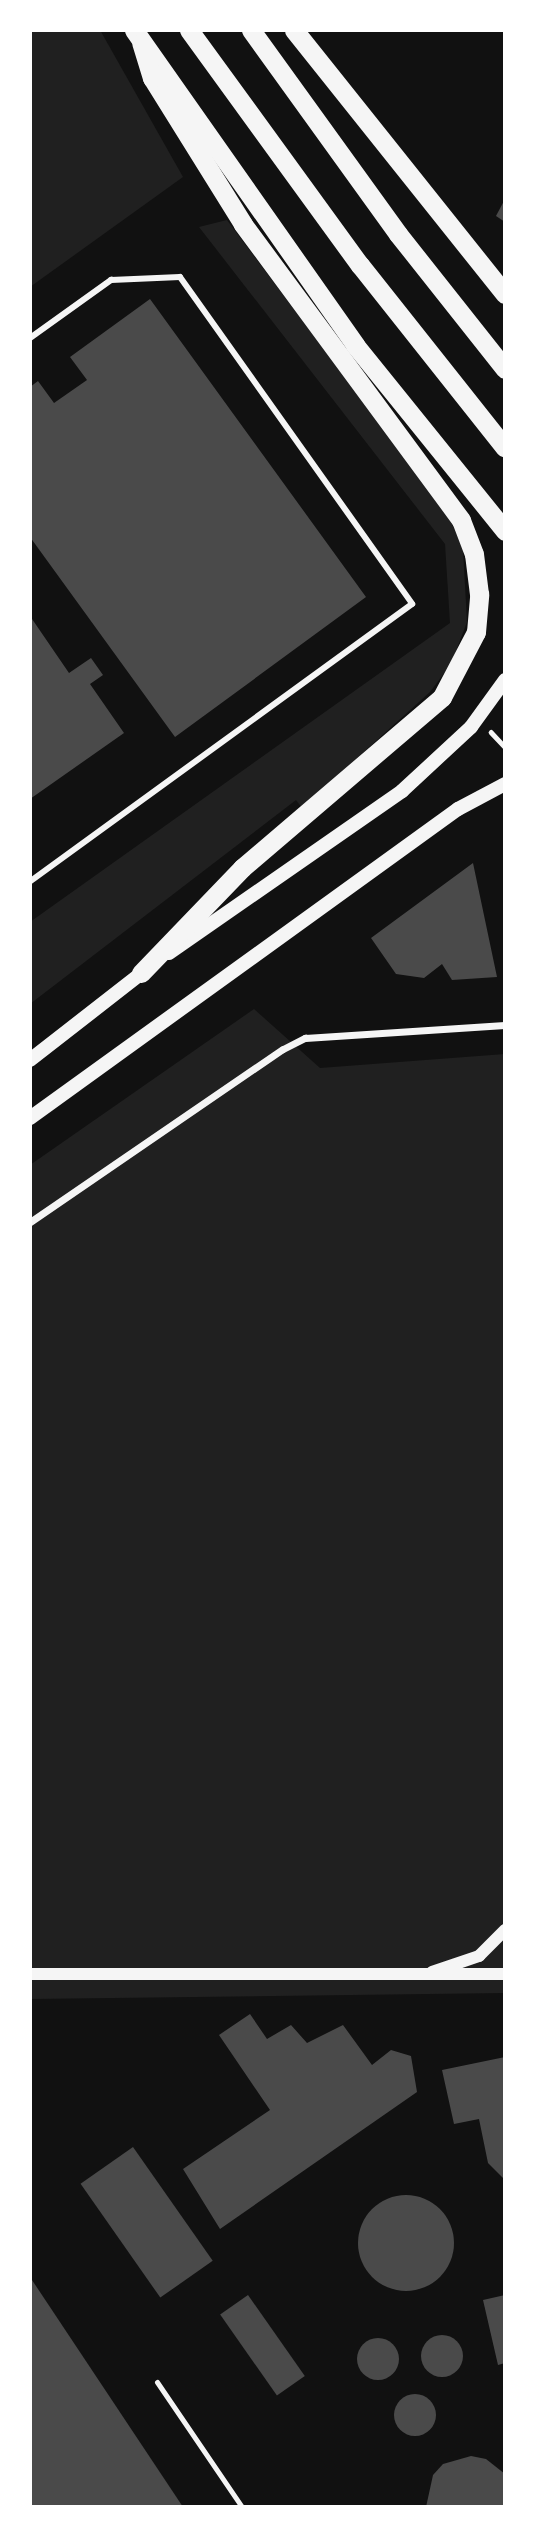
<!DOCTYPE html>
<style>
body{margin:0}
#map{position:relative;width:535px;height:2537px;overflow:hidden;background:#111;font-family:"Varela Round",sans-serif}
div>[style]{position:absolute}
[style*='--x']{left:calc(var(--x)*1px);top:calc(var(--y)*1px);width:calc(var(--w)*1px);rotate:calc(var(--a)*1deg)}
.green>*{inset:0;background:#202020}
.building>*{inset:0;background:#4a4a4a;transform-origin:0 0}
.round{border-radius:50%}
.path>*{height:4.5px;margin:-2.25px;padding:0 2.25px;transform-origin:2.25px;border-radius:2.25px;background:#f5f5f5}
.service>*{height:5px;margin:-2.5px;padding:0 2.5px;transform-origin:2.5px;border-radius:2.5px;background:#f5f5f5}
.pedestrian>*{height:6px;margin:-3px;padding:0 3px;transform-origin:3px;border-radius:3px;background:#f5f5f5}
.minor>*{height:7px;margin:-3.5px;padding:0 3.5px;transform-origin:3.5px;border-radius:3.5px;background:#f5f5f5}
.tertiary>*{height:12px;margin:-6px;padding:0 6px;transform-origin:6px;border-radius:6px;background:#f5f5f5}
.secondary>*{height:14px;margin:-7px;padding:0 7px;transform-origin:7px;border-radius:7px;background:#f5f5f5}
.trunk>*{height:19px;margin:-9.5px;padding:0 9.5px;transform-origin:9.5px;border-radius:9.5px;background:#f5f5f5}
span{translate:-50% -50%;white-space:nowrap;text-align:center;line-height:1.15;-webkit-text-stroke:5px #fff;paint-order:stroke}
.frame{position:absolute;inset:0;border:32px solid #fff;pointer-events:none}
</style>
<div id="map">
<div class="green">
<i style="clip-path:polygon(30px 30px,100px 30px,183px 177px,30px 287px)"></i>
<i style="clip-path:polygon(227px 220px,448px 515px,463px 549px,467px 622px,451px 664px,430px 692px,302px 808px,296px 800px,30px 1004px,30px 922px,450px 623px,445px 544px,199px 227px)"></i>
<i style="clip-path:polygon(254px 1009px,320px 1068px,505px 1054px,505px 1993px,30px 1999px,30px 1165px)"></i>
</div>
<div class="building">
<i style="clip-path:polygon(505px 199px,505px 222px,496px 216px)"></i>
<i style="clip-path:polygon(150px 299px,366px 597px,175px 737px,30px 537px,30px 387px,38px 381px,54px 403px,87px 380px,70px 357px)"></i>
<i style="clip-path:polygon(30px 616px,69px 673px,91px 658px,103px 675px,90px 684px,124px 733px,30px 799px)"></i>
<i style="clip-path:polygon(473px 863px,497px 977px,452px 980px,442px 964px,424px 978px,396px 974px,371px 938px)"></i>
<i style="clip-path:polygon(250px 2014px,267px 2039px,291px 2025px,307px 2043px,343px 2025px,372px 2065px,391px 2050px,411px 2056px,417px 2092px,220px 2229px,183px 2169px,270px 2110px,219px 2035px)"></i>
<i style="clip-path:polygon(505px 2057px,505px 2180px,488px 2163px,479px 2119px,454px 2124px,442px 2070px)"></i>
<i style="left:133px;top:2147px;width:139px;height:64px;rotate:55deg"></i>
<i class="round" style="left:358px;top:2195px;width:96px;height:96px"></i>
<i style="clip-path:polygon(30px 2277px,183px 2507px,30px 2507px)"></i>
<i style="left:248px;top:2295px;width:99px;height:34px;rotate:55deg"></i>
<i style="clip-path:polygon(505px 2295px,505px 2363px,498px 2365px,483px 2300px)"></i>
<i class="round" style="left:421px;top:2335px;width:42px;height:42px"></i>
<i class="round" style="left:357px;top:2338px;width:42px;height:42px"></i>
<i class="round" style="left:394px;top:2394px;width:42px;height:42px"></i>
<i style="clip-path:polygon(471px 2456px,486px 2459px,505px 2474px,505px 2507px,426px 2507px,433px 2475px,443px 2464px)"></i>
</div>
<div class="path">
<i style="--x:491;--y:732;--w:21;--a:47"></i>
</div>
<div class="service">
<i style="--x:157;--y:2382;--w:151;--a:55.8"></i>
</div>
<div class="pedestrian">
<i style="--x:30;--y:338;--w:100;--a:-35.6"></i>
<i style="--x:111;--y:280;--w:69;--a:-2.5"></i>
<i style="--x:180;--y:277;--w:401;--a:54.6"></i>
<i style="--x:412;--y:604;--w:472;--a:144"></i>
</div>
<div class="minor">
<i style="--x:30;--y:1222;--w:306;--a:-34.4"></i>
<i style="--x:283;--y:1049;--w:25;--a:-27"></i>
<i style="--x:305;--y:1038;--w:200;--a:-3.7"></i>
</div>
<div class="tertiary">
<i style="--x:432;--y:1972;--w:50;--a:-18.8"></i>
<i style="--x:479;--y:1956;--w:37;--a:-45"></i>
<i style="--x:30;--y:1974;--w:475;--a:0"></i>
</div>
<div class="secondary">
<i style="--x:169;--y:953;--w:284;--a:-34.8"></i>
<i style="--x:402;--y:791;--w:94;--a:-42.8"></i>
<i style="--x:471;--y:727;--w:58;--a:-54.1"></i>
<i style="--x:30;--y:1060;--w:148;--a:-37.9"></i>
<i style="--x:30;--y:1118;--w:528;--a:-35.83"></i>
<i style="--x:458;--y:809;--w:53;--a:-28"></i>
</div>
<div class="trunk">
<i style="--x:134;--y:30;--w:385;--a:54.9"></i>
<i style="--x:355;--y:345;--w:239;--a:51.1"></i>
<i style="--x:189;--y:30;--w:291;--a:54"></i>
<i style="--x:360;--y:265;--w:233;--a:51.6"></i>
<i style="--x:251;--y:30;--w:251;--a:54.2"></i>
<i style="--x:398;--y:234;--w:172;--a:51.6"></i>
<i style="--x:294;--y:30;--w:338;--a:51.4"></i>
<i style="--x:141;--y:973;--w:146;--a:-46.1"></i>
<i style="--x:242;--y:868;--w:263;--a:-40.5"></i>
<i style="--x:442;--y:697;--w:73;--a:-62.4"></i>
<i style="--x:476;--y:632;--w:38;--a:-85"></i>
<i style="--x:479;--y:594;--w:40;--a:-97.1"></i>
<i style="--x:474;--y:554;--w:36;--a:-111"></i>
<i style="--x:461;--y:520;--w:368;--a:-126.4"></i>
<i style="--x:243;--y:224;--w:172;--a:-121.9"></i>
<i style="--x:152;--y:78;--w:37;--a:-107"></i>
</div>
<div class="frame"></div>
</div>
